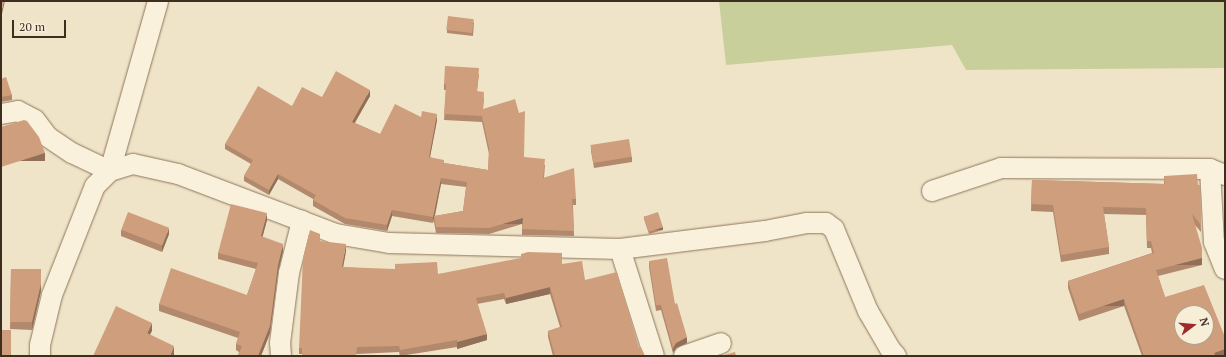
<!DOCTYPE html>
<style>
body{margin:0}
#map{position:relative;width:1226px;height:357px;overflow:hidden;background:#f0e4c8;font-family:"PT Serif",serif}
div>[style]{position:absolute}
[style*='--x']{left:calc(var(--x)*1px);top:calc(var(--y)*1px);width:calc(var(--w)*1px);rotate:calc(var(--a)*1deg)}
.green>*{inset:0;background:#c9cf9b}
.roads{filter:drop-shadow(0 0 1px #8d765c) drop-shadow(0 0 1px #8d765c)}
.minor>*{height:20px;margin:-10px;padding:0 10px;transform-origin:10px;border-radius:10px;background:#faf1dc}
.wall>*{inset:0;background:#b2896c}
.shaded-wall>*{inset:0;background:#916f58;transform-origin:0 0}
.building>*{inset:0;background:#cf9f7d;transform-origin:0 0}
span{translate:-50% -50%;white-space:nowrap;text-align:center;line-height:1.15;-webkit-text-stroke:3px #f7eed8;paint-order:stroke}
.frame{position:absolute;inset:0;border:2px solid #3d2e20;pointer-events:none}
.north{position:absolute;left:1174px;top:305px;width:40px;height:40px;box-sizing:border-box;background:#f7eed8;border:1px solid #ada18e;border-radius:50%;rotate:74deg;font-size:11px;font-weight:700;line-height:16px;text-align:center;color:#3d2e20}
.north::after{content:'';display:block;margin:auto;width:14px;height:18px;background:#9e2a2b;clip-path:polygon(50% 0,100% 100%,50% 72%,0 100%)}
.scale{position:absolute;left:12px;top:20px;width:54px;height:18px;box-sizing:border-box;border:2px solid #3d2e20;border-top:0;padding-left:5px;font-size:12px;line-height:14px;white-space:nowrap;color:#3d2e20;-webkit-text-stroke:3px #f7eed8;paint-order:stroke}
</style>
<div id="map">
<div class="green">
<i style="clip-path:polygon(719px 1px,1225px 1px,1225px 68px,966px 70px,952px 45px,726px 65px)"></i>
</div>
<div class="roads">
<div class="minor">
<i style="--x:1;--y:114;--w:17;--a:-10"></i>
<i style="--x:18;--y:111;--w:19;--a:28"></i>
<i style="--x:35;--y:120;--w:21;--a:53"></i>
<i style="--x:48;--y:137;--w:29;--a:34"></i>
<i style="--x:72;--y:153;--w:42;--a:25.3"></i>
<i style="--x:1210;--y:169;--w:73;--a:86.9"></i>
<i style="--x:1214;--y:242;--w:29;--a:68"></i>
<i style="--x:110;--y:171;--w:177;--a:-74.2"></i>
<i style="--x:932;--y:191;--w:73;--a:-18.4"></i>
<i style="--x:1001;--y:168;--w:209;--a:0.3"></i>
<i style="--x:1210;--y:169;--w:16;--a:22"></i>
<i style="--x:620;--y:249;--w:112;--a:72.4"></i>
<i style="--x:40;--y:356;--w:11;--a:-90"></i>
<i style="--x:40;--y:345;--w:51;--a:-76.5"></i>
<i style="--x:52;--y:295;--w:117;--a:-68.5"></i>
<i style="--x:95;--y:186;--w:21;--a:-45"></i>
<i style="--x:110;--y:171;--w:24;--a:-17"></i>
<i style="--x:133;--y:164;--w:46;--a:12.5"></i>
<i style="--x:178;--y:174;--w:169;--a:20.8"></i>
<i style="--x:336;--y:234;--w:54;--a:9.6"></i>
<i style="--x:389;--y:243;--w:231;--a:1.5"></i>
<i style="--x:620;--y:249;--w:146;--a:-7.1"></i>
<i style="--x:765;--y:231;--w:43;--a:-10.8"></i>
<i style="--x:807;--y:223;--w:19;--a:0"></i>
<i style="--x:826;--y:223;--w:10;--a:37"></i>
<i style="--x:834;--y:229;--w:89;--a:67.5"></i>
<i style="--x:868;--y:311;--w:44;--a:59.9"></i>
<i style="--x:890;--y:349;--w:9;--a:49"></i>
<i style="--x:281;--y:356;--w:13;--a:-94"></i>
<i style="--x:280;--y:343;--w:71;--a:-82.7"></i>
<i style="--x:289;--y:273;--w:54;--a:-76"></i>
<i style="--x:684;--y:356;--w:39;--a:-19"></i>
</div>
</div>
<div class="wall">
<i style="clip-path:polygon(474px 22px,473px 36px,447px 33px,447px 30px)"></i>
<i style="clip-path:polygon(evenodd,479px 74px,477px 91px,484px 98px,483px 109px,524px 157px,545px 165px,544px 178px,576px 199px,576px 205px,573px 205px,574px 236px,522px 235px,522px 224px,489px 234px,436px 233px,434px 222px,434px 218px,433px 223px,392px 216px,387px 231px,345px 224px,313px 206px,313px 199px,278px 179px,269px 195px,244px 181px,244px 176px,251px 164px,225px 149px,225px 144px,322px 97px,370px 96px,355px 123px,380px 134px,421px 117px,437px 120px,430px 157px,444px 163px,488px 170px,489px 154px,482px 122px,444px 120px,446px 90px,444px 90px,444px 84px,479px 74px,441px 184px,466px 187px,463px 211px,435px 216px,441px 184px)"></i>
<i style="clip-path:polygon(1px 79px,12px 95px,12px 100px,1px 102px)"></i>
<i style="clip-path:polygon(591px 146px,632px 157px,632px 162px,594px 168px,591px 151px)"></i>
<i style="clip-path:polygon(1164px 176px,1198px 185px,1200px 185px,1201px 232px,1195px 225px,1202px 265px,1158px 276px,1165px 297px,1225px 337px,1225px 356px,1142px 356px,1124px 306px,1079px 321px,1068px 288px,1068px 281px,1152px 253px,1151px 248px,1147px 248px,1146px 215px,1104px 214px,1109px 247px,1109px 254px,1061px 262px,1053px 212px,1031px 211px,1032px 180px,1164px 184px)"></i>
<i style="clip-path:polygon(644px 216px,663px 230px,649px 234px,644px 219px)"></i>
<i style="clip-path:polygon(267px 220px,262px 237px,283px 251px,278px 272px,270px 333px,261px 356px,238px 356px,239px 352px,236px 350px,236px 344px,238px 338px,159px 311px,159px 304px,247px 295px,256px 269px,218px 259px,218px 253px)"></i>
<i style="clip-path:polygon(121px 230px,169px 234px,162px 252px,121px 236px)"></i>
<i style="clip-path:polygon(346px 251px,343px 267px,438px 274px,562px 264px,585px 280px,645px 356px,553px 356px,548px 337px,548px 331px,560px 327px,550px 294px,506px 304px,504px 299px,477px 304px,487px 340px,457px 349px,457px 347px,400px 356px,399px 352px,357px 354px,299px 354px,299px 348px)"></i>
<i style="clip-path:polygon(649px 261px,675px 304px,687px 343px,676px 348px,673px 353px,661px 310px,656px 311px,649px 267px)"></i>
<i style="clip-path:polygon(11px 269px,41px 291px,32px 330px,10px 329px)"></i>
</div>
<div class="shaded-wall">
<i style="clip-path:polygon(4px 1px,5px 1px,1px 18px,1px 13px)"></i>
<i style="clip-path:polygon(370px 90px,370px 96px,352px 127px,352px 122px)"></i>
<i style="clip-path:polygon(437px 114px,437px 120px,429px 162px,429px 157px)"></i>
<i style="left:45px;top:153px;width:8px;height:46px;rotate:90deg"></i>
<i style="clip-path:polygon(278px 174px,278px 179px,269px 195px,269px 190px)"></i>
<i style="clip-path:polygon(441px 178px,441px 184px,433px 223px,433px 217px)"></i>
<i style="clip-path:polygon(392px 210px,392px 216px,387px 231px,387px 225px)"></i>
<i style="clip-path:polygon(267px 213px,267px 220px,261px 243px,261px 236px)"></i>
<i style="left:523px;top:218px;width:6px;height:35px;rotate:90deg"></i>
<i style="left:663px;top:227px;width:3px;height:15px;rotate:90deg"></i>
<i style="clip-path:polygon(169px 228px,169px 234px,162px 252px,162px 246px)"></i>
<i style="clip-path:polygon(283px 244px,283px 251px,278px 272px,270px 333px,261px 356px,258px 356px,278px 265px)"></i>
<i style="clip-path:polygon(346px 244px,346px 251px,342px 273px,342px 267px)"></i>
<i style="left:1202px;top:258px;width:7px;height:48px;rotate:90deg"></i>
<i style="clip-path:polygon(41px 269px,41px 291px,32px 330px,32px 322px)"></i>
<i style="clip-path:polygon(550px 287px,550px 294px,506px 304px,506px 298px)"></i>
<i style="left:1124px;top:299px;width:7px;height:47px;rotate:90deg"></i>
<i style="clip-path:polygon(152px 323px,152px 331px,147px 341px,147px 333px)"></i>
<i style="clip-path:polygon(487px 334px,487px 340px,457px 349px,457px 342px)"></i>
<i style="clip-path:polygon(687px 337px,687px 343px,676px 348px,673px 353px,673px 348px,676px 343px)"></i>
<i style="clip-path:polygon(174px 346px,174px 356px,170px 356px)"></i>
<i style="clip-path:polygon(1225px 349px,1225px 356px,1214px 356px,1214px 353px)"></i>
</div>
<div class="building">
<i style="clip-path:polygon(1px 1px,4px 1px,1px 13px)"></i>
<i style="left:448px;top:16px;width:26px;height:14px;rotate:7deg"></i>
<i style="clip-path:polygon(445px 66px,479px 68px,477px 91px,484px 92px,483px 109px,515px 99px,519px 113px,525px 111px,524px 157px,545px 159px,543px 178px,574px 168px,576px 199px,572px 199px,574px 231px,522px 229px,523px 218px,489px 228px,436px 227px,434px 216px,463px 211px,467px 182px,441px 178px,433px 217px,392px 210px,387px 225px,345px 218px,313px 200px,316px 195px,278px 174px,269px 190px,244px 176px,253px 160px,225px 144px,258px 86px,292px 106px,302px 87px,322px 97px,336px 71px,370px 90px,352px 122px,380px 134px,395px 104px,421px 117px,422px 111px,437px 114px,429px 157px,444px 160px,444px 163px,488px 170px,489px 148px,482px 116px,444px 114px,446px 85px,444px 84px)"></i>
<i style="clip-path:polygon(6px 77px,12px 95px,1px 97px,1px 79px)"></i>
<i style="clip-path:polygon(24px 120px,27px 121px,39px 137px,45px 153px,1px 167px,1px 127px)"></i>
<i style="left:629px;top:139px;width:18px;height:39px;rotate:81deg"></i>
<i style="clip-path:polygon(evenodd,1197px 174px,1198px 185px,1200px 185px,1201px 225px,1192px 214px,1202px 248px,1202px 258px,1156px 270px,1165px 297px,1204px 285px,1225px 337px,1225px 349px,1214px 353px,1216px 356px,1144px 356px,1124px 299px,1079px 314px,1068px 281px,1154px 253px,1151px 241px,1147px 241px,1146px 208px,1103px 207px,1109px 247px,1061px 255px,1053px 205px,1031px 204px,1032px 180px,1165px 184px,1164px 176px,1197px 174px,1182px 313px,1206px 313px,1206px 337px,1182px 337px,1182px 313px)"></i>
<i style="clip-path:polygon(231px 204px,267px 213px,261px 236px,283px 244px,278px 265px,270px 326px,258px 356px,238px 356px,242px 346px,236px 344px,240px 332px,159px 304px,171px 268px,247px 295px,258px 263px,218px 253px)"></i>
<i style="left:128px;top:212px;width:44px;height:19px;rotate:21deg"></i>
<i style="left:658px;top:212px;width:16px;height:15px;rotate:72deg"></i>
<i style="clip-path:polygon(310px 230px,320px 234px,320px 241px,346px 244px,342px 267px,395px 269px,395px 264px,437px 262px,438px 274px,521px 258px,521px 254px,528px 252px,562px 253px,562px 264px,582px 261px,585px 280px,617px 272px,639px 348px,641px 347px,645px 356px,555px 356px,548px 331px,562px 327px,550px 287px,506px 298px,504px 293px,476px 298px,487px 334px,457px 342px,457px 340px,400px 350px,399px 346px,357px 347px,356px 356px,302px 356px,302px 348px,299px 348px,303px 258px)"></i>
<i style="clip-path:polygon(667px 258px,675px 304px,677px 303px,687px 337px,676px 343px,673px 348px,661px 305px,656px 305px,649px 261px)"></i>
<i style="clip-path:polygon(11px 269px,41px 269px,41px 284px,32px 322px,10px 322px)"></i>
<i style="clip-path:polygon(116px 306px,152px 323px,147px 333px,174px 346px,170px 356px,93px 356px)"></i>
<i style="left:1px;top:330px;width:10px;height:26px"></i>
<i style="clip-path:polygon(735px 352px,736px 356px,721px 356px)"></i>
</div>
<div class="frame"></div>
<div class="north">N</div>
<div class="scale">20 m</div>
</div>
